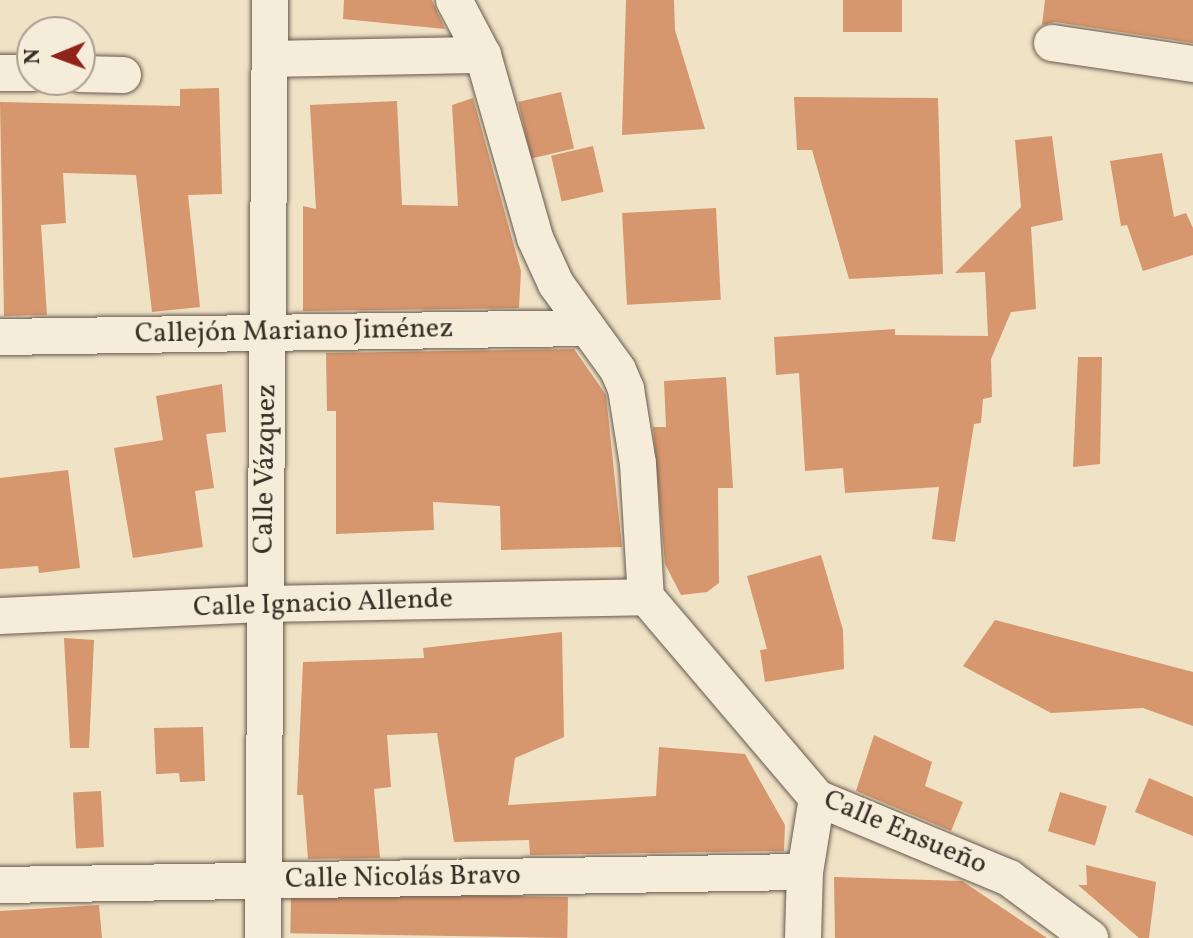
<!DOCTYPE html>
<meta charset="utf-8">
<style>
body{margin:0}
#map{position:relative;width:1193px;height:938px;overflow:hidden;background:#f0e2c5;font-family:Vollkorn,serif}
div>[style]{position:absolute}
[style*='--x']{left:calc(var(--x)*1px);top:calc(var(--y)*1px);width:calc(var(--w)*1px);rotate:calc(var(--a)*1deg)}
.building>*{inset:0;background:#d6966e;transform-origin:0 0}
.roads{filter:drop-shadow(0 0 2px #675a4e) drop-shadow(0 0 2px #675a4e)}
.minor>*{height:36px;margin:-18px;padding:0 18px;transform-origin:18px;border-radius:18px;background:#f5ecd9}
span{translate:-50% -50%;white-space:nowrap;text-align:center;line-height:1.15;-webkit-text-stroke:6px #f5ecd9;paint-order:stroke}
.street-label{font-size:28px;color:#392d26}
.north{position:absolute;left:16px;top:16px;width:80px;height:80px;box-sizing:border-box;background:#f5ecd9;border:2px solid #aaa091;border-radius:50%;rotate:269deg;font-size:22px;font-weight:700;line-height:32px;text-align:center;color:#392d26}
.north::after{content:'';display:block;margin:auto;width:28px;height:36px;background:#8f2418;clip-path:polygon(50% 0,100% 100%,50% 72%,0 100%)}
</style>
<div id="map">
<div class="building">
<i style="clip-path:polygon(344px 0,432px 0,445px 29px,343px 19px)"></i>
<i style="clip-path:polygon(626px 0,674px 0,675px 30px,705px 129px,622px 135px)"></i>
<i style="left:843px;top:0;width:59px;height:32px"></i>
<i style="clip-path:polygon(1045px 0,1193px 0,1193px 43px,1055px 22px,1042px 25px)"></i>
<i style="clip-path:polygon(219px 88px,222px 194px,188px 195px,200px 307px,152px 312px,136px 175px,63px 173px,66px 223px,41px 225px,47px 315px,4px 316px,0 102px,180px 106px,180px 89px)"></i>
<i style="left:561px;top:92px;width:58px;height:44px;rotate:77deg"></i>
<i style="clip-path:polygon(794px 97px,938px 98px,943px 274px,849px 279px,812px 150px,797px 150px)"></i>
<i style="clip-path:polygon(473px 98px,521px 271px,519px 308px,303px 311px,303px 206px,316px 209px,310px 105px,397px 101px,402px 205px,458px 206px,452px 105px)"></i>
<i style="clip-path:polygon(1052px 136px,1063px 220px,1031px 227px,1036px 309px,1011px 312px,991px 359px,992px 397px,983px 399px,981px 423px,974px 424px,955px 542px,932px 539px,939px 487px,845px 493px,843px 468px,805px 471px,799px 373px,776px 375px,774px 337px,895px 329px,895px 335px,988px 336px,985px 272px,955px 273px,1021px 207px,1015px 140px)"></i>
<i style="left:593px;top:146px;width:47px;height:43px;rotate:77deg"></i>
<i style="clip-path:polygon(1162px 153px,1174px 217px,1186px 213px,1193px 228px,1193px 255px,1143px 271px,1127px 225px,1121px 226px,1110px 161px)"></i>
<i style="left:716px;top:208px;width:92px;height:94px;rotate:87deg"></i>
<i style="clip-path:polygon(574px 349px,606px 395px,622px 547px,501px 550px,500px 506px,433px 502px,434px 530px,336px 534px,336px 411px,327px 411px,326px 353px)"></i>
<i style="clip-path:polygon(1078px 357px,1102px 357px,1100px 464px,1073px 467px)"></i>
<i style="clip-path:polygon(726px 377px,733px 488px,718px 488px,719px 583px,707px 592px,681px 595px,665px 564px,653px 427px,666px 427px,664px 381px)"></i>
<i style="clip-path:polygon(222px 384px,226px 432px,206px 434px,214px 488px,195px 491px,203px 547px,133px 558px,114px 448px,163px 440px,156px 396px)"></i>
<i style="clip-path:polygon(68px 470px,80px 568px,39px 573px,38px 566px,0 569px,0 478px)"></i>
<i style="clip-path:polygon(821px 555px,843px 630px,844px 669px,765px 682px,760px 650px,767px 649px,747px 576px)"></i>
<i style="clip-path:polygon(995px 620px,1193px 672px,1193px 726px,1143px 708px,1051px 713px,963px 666px)"></i>
<i style="clip-path:polygon(562px 632px,564px 737px,515px 758px,508px 805px,656px 796px,659px 747px,745px 754px,785px 825px,784px 851px,530px 855px,529px 840px,454px 842px,437px 733px,387px 735px,391px 787px,374px 789px,380px 858px,308px 859px,303px 795px,297px 795px,303px 662px,424px 658px,423px 648px)"></i>
<i style="clip-path:polygon(64px 638px,94px 640px,89px 748px,70px 748px)"></i>
<i style="clip-path:polygon(203px 727px,205px 781px,180px 782px,179px 773px,156px 774px,154px 728px)"></i>
<i style="clip-path:polygon(874px 735px,932px 762px,925px 786px,963px 802px,951px 831px,856px 791px)"></i>
<i style="clip-path:polygon(1149px 778px,1193px 797px,1193px 836px,1135px 812px)"></i>
<i style="left:101px;top:791px;width:56px;height:28px;rotate:87deg"></i>
<i style="left:1060px;top:792px;width:49px;height:41px;rotate:17deg"></i>
<i style="clip-path:polygon(1086px 865px,1156px 882px,1149px 938px,1139px 938px,1078px 885px,1087px 885px)"></i>
<i style="clip-path:polygon(834px 877px,962px 881px,1047px 938px,835px 938px)"></i>
<i style="left:568px;top:897px;width:41px;height:277px;rotate:91deg"></i>
<i style="clip-path:polygon(99px 905px,102px 938px,0 938px,0 911px)"></i>
</div>
<div class="roads">
<div class="minor">
<i style="--x:454;--y:0;--w:62;--a:62.2"></i>
<i style="--x:483;--y:55;--w:190;--a:74.1"></i>
<i style="--x:535;--y:238;--w:51;--a:65.5"></i>
<i style="--x:556;--y:284;--w:106;--a:54.2"></i>
<i style="--x:618;--y:370;--w:21;--a:67"></i>
<i style="--x:626;--y:389;--w:76;--a:80.9"></i>
<i style="--x:638;--y:464;--w:133;--a:86.6"></i>
<i style="--x:1052;--y:43;--w:143;--a:8.5"></i>
<i style="--x:272;--y:59;--w:211;--a:-1.1"></i>
<i style="--x:0;--y:73;--w:32;--a:0"></i>
<i style="--x:80;--y:74;--w:43;--a:1.3"></i>
<i style="--x:0;--y:337;--w:587;--a:-0.88"></i>
<i style="--x:646;--y:597;--w:264;--a:49.6"></i>
<i style="--x:817;--y:798;--w:208;--a:22.6"></i>
<i style="--x:1009;--y:878;--w:101;--a:36.5"></i>
<i style="--x:0;--y:616;--w:263;--a:-2.6"></i>
<i style="--x:263;--y:604;--w:383;--a:-1"></i>
<i style="--x:0;--y:885;--w:805;--a:-0.93"></i>
<i style="--x:263;--y:938;--w:938;--a:-89.57"></i>
<i style="--x:803;--y:938;--w:66;--a:-88.3"></i>
<i style="--x:805;--y:872;--w:75;--a:-80.8"></i>
</div>
</div>
<div class="street-label">
<span style="left:294px;top:332px;rotate:-1deg">Callejón Mariano Jiménez</span>
<span style="left:266px;top:469px;rotate:-89deg">Calle Vázquez</span>
<span style="left:323px;top:604px;rotate:-2deg">Calle Ignacio Allende</span>
<span style="left:905px;top:833px;rotate:23deg">Calle Ensueño</span>
<span style="left:403px;top:878px;rotate:-1deg">Calle Nicolás Bravo</span>
</div>
<div class="north">N</div>
</div>
